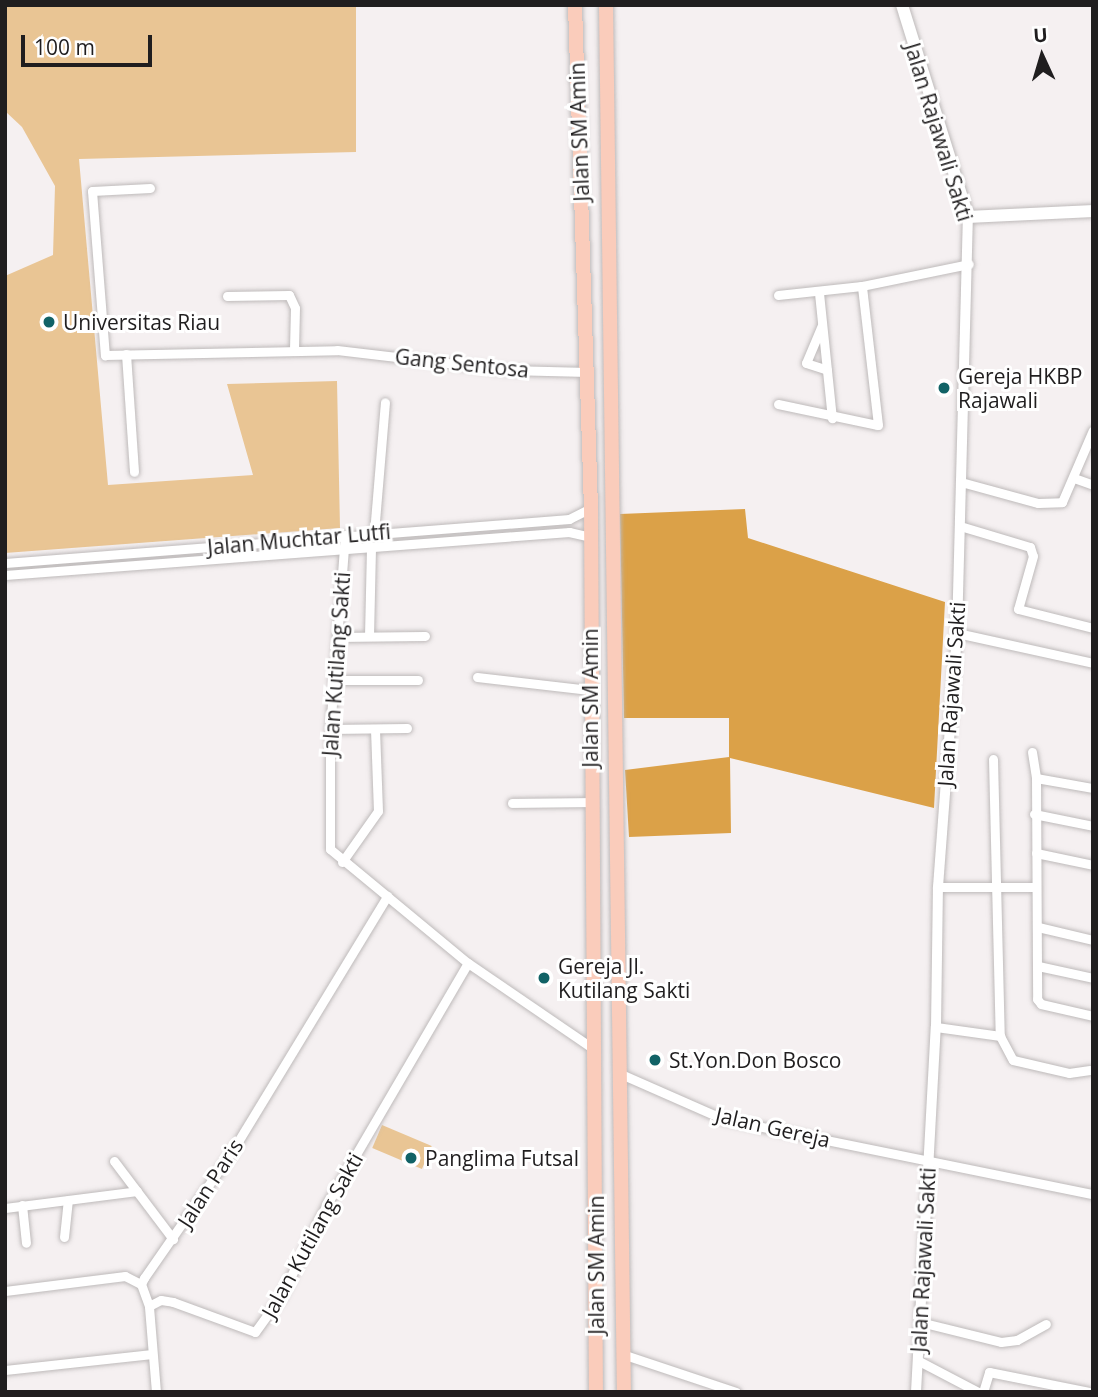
<!DOCTYPE html>
<style>
body{margin:0}
#map{position:relative;width:1098px;height:1397px;overflow:hidden;background:#f5f0f1;font-family:"Open Sans",sans-serif}
div>[style]{position:absolute}
[style*='--x']{left:calc(var(--x)*1px);top:calc(var(--y)*1px);width:calc(var(--w)*1px);rotate:calc(var(--a)*1deg)}
.green>*{inset:0;background:#e9c594;transform-origin:0 0}
.forest>*{inset:0;background:#dba148}
.roads{filter:drop-shadow(0 0 2px #bebaba) drop-shadow(0 0 2px #bebaba)}
.minor>*{height:9px;margin:-4.5px;padding:0 4.5px;transform-origin:4.5px;border-radius:4.5px;background:#fff}
.tertiary>*{height:10px;margin:-5px;padding:0 5px;transform-origin:5px;border-radius:5px;background:#fff}
.secondary>*{height:12px;margin:-6px;padding:0 6px;transform-origin:6px;border-radius:6px;background:#fff}
.primary>*{height:14px;margin:-7px;padding:0 7px;transform-origin:7px;border-radius:7px;background:#faccbb}
.dots>*{width:19px;height:19px;translate:-50% -50%;box-sizing:border-box;border:4px solid #fff;border-radius:50%}
span{translate:-50% -50%;white-space:nowrap;text-align:center;line-height:1.15;-webkit-text-stroke:6px #fff;paint-order:stroke}
.street-label{font-size:21px;color:#201e1f}
.poi-label{font-size:21px;color:#201e1f}
.left{translate:0 -50%;text-align:left}
.frame{position:absolute;inset:0;border:7px solid #201e1f;pointer-events:none}
.north{position:absolute;left:1007px;top:21px;width:70px;height:70px;-webkit-text-stroke:5px #fff;paint-order:stroke;rotate:356deg;font-size:19px;font-weight:700;line-height:28px;text-align:center;color:#201e1f}
.north::after{content:'';display:block;margin:auto;width:24px;height:32px;background:#201e1f;clip-path:polygon(50% 0,100% 100%,50% 72%,0 100%)}
.scale{position:absolute;left:21px;top:35px;width:131px;height:32px;box-sizing:border-box;border:4px solid #201e1f;border-top:0;padding-left:9px;font-size:21px;line-height:24px;white-space:nowrap;color:#201e1f;-webkit-text-stroke:5px #fff;paint-order:stroke}
</style>
<div id="map">
<div class="green">
<i style="clip-path:polygon(5px 5px,356px 5px,356px 152px,79px 159px,108px 485px,253px 475px,227px 384px,337px 381px,340px 528px,5px 553px,5px 276px,53px 255px,55px 186px,22px 127px,5px 111px)"></i>
<i style="left:382px;top:1125px;width:54px;height:25px;rotate:23deg"></i>
</div>
<div class="forest">
<i style="clip-path:polygon(745px 509px,748px 538px,945px 602px,934px 808px,730px 758px,731px 833px,629px 837px,625px 770px,729px 757px,729px 718px,624px 718px,620px 514px)"></i>
</div>
<div class="roads">
<div class="minor">
<i style="--x:150;--y:188;--w:58;--a:177"></i>
<i style="--x:92;--y:191;--w:165;--a:85.5"></i>
<i style="--x:105;--y:355;--w:232;--a:-1.2"></i>
<i style="--x:337;--y:350;--w:171;--a:6.7"></i>
<i style="--x:507;--y:370;--w:81;--a:1.4"></i>
<i style="--x:819;--y:293;--w:126;--a:84.1"></i>
<i style="--x:778;--y:295;--w:84;--a:-6.1"></i>
<i style="--x:862;--y:286;--w:109;--a:-11.6"></i>
<i style="--x:227;--y:296;--w:62;--a:-0.9"></i>
<i style="--x:289;--y:295;--w:14;--a:65"></i>
<i style="--x:295;--y:308;--w:42;--a:91.4"></i>
<i style="--x:822;--y:325;--w:41;--a:112.8"></i>
<i style="--x:806;--y:363;--w:22;--a:18"></i>
<i style="--x:126;--y:354;--w:118;--a:86.1"></i>
<i style="--x:778;--y:404;--w:102;--a:11.9"></i>
<i style="--x:878;--y:425;--w:140;--a:-96.6"></i>
<i style="--x:1074;--y:478;--w:20;--a:20"></i>
<i style="--x:961;--y:482;--w:80;--a:15.3"></i>
<i style="--x:1038;--y:503;--w:24;--a:-2"></i>
<i style="--x:1062;--y:502;--w:78;--a:-66.7"></i>
<i style="--x:960;--y:526;--w:73;--a:16.7"></i>
<i style="--x:1030;--y:547;--w:9;--a:72"></i>
<i style="--x:1033;--y:556;--w:55;--a:105.8"></i>
<i style="--x:1018;--y:609;--w:77;--a:14.2"></i>
<i style="--x:374;--y:533;--w:131;--a:-85.2"></i>
<i style="--x:345;--y:535;--w:195;--a:94.4"></i>
<i style="--x:330;--y:729;--w:120;--a:90"></i>
<i style="--x:330;--y:849;--w:179;--a:39.6"></i>
<i style="--x:468;--y:963;--w:154;--a:34.4"></i>
<i style="--x:5;--y:563;--w:566;--a:-4.46"></i>
<i style="--x:569;--y:519;--w:25;--a:-27"></i>
<i style="--x:5;--y:575;--w:566;--a:-4.36"></i>
<i style="--x:569;--y:532;--w:23;--a:13"></i>
<i style="--x:957;--y:633;--w:139;--a:12.4"></i>
<i style="--x:369;--y:636;--w:86;--a:-88.7"></i>
<i style="--x:337;--y:637;--w:88;--a:-0.7"></i>
<i style="--x:477;--y:677;--w:113;--a:6.6"></i>
<i style="--x:333;--y:680;--w:85;--a:0"></i>
<i style="--x:330;--y:729;--w:77;--a:-0.7"></i>
<i style="--x:1032;--y:752;--w:26;--a:81"></i>
<i style="--x:1036;--y:778;--w:221;--a:89.7"></i>
<i style="--x:1037;--y:999;--w:6;--a:51"></i>
<i style="--x:1041;--y:1004;--w:53;--a:13"></i>
<i style="--x:993;--y:759;--w:277;--a:88.6"></i>
<i style="--x:1000;--y:1036;--w:27;--a:62"></i>
<i style="--x:1013;--y:1060;--w:57;--a:13.1"></i>
<i style="--x:1069;--y:1073;--w:21;--a:-8"></i>
<i style="--x:1036;--y:778;--w:58;--a:10"></i>
<i style="--x:512;--y:803;--w:79;--a:-0.7"></i>
<i style="--x:1034;--y:814;--w:60;--a:11.5"></i>
<i style="--x:1036;--y:853;--w:58;--a:11.9"></i>
<i style="--x:342;--y:862;--w:62;--a:-54.8"></i>
<i style="--x:378;--y:811;--w:82;--a:-92.1"></i>
<i style="--x:938;--y:887;--w:97;--a:0"></i>
<i style="--x:1038;--y:927;--w:57;--a:13.3"></i>
<i style="--x:1038;--y:966;--w:56;--a:12.3"></i>
<i style="--x:936;--y:1027;--w:65;--a:8"></i>
<i style="--x:623;--y:1075;--w:109;--a:23.7"></i>
<i style="--x:723;--y:1119;--w:378;--a:11.5"></i>
<i style="--x:114;--y:1161;--w:98;--a:52.9"></i>
<i style="--x:22;--y:1205;--w:38;--a:84"></i>
<i style="--x:5;--y:1208;--w:133;--a:-7.3"></i>
<i style="--x:64;--y:1237;--w:37;--a:-84"></i>
<i style="--x:5;--y:1291;--w:121;--a:-7.1"></i>
<i style="--x:125;--y:1276;--w:18;--a:27"></i>
<i style="--x:149;--y:1306;--w:23;--a:-110"></i>
<i style="--x:141;--y:1284;--w:7;--a:-63"></i>
<i style="--x:144;--y:1278;--w:152;--a:-55.2"></i>
<i style="--x:231;--y:1153;--w:301;--a:-58.7"></i>
<i style="--x:920;--y:1322;--w:83;--a:13.9"></i>
<i style="--x:1001;--y:1342;--w:16;--a:-7"></i>
<i style="--x:1017;--y:1340;--w:33;--a:-29"></i>
<i style="--x:625;--y:1355;--w:117;--a:18.4"></i>
<i style="--x:917;--y:1360;--w:69;--a:27.7"></i>
<i style="--x:5;--y:1370;--w:148;--a:-6.2"></i>
<i style="--x:156;--y:1392;--w:86;--a:-94.7"></i>
<i style="--x:149;--y:1306;--w:13;--a:-27"></i>
<i style="--x:161;--y:1300;--w:12;--a:9"></i>
<i style="--x:173;--y:1302;--w:87;--a:20.1"></i>
<i style="--x:255;--y:1332;--w:44;--a:-54.2"></i>
<i style="--x:281;--y:1296;--w:103;--a:-63.4"></i>
<i style="--x:327;--y:1204;--w:279;--a:-59.7"></i>
<i style="--x:983;--y:1392;--w:21;--a:-73"></i>
<i style="--x:989;--y:1372;--w:102;--a:11.3"></i>
</div>
<div class="tertiary">
<i style="--x:916;--y:1392;--w:366;--a:-86.9"></i>
<i style="--x:936;--y:1027;--w:140;--a:-89.2"></i>
<i style="--x:938;--y:887;--w:255;--a:-85.7"></i>
<i style="--x:957;--y:633;--w:416;--a:-88.5"></i>
</div>
<div class="secondary">
<i style="--x:902;--y:5;--w:222;--a:72.7"></i>
<i style="--x:968;--y:217;--w:125;--a:-2.7"></i>
</div>
<div class="primary">
<i style="--x:575;--y:5;--w:503;--a:88.18"></i>
<i style="--x:591;--y:508;--w:884;--a:89.68"></i>
<i style="--x:606;--y:5;--w:1387;--a:89.26"></i>
</div>
</div>
<div class="dots">
<i style="left:49px;top:322px;background:#116266"></i>
<i style="left:944px;top:388px;background:#116266"></i>
<i style="left:544px;top:978px;background:#116266"></i>
<i style="left:655px;top:1060px;background:#116266"></i>
<i style="left:411px;top:1158px;background:#116266"></i>
</div>
<div class="street-label">
<span style="left:579px;top:132px;rotate:-92deg">Jalan SM Amin</span>
<span style="left:939px;top:132px;rotate:73deg">Jalan Rajawali Sakti</span>
<span style="left:462px;top:363px;rotate:6deg">Gang Sentosa</span>
<span style="left:299px;top:539px;rotate:-5deg">Jalan Muchtar Lutfi</span>
<span style="left:336px;top:664px;rotate:-86deg">Jalan Kutilang Sakti</span>
<span style="left:951px;top:694px;rotate:-86deg">Jalan Rajawali Sakti</span>
<span style="left:590px;top:698px;rotate:-90deg">Jalan SM Amin</span>
<span style="left:773px;top:1127px;rotate:13deg">Jalan Gereja</span>
<span style="left:210px;top:1183px;rotate:-57deg">Jalan Paris</span>
<span style="left:312px;top:1235px;rotate:-61deg">Jalan Kutilang Sakti</span>
<span style="left:923px;top:1260px;rotate:-87deg">Jalan Rajawali Sakti</span>
<span style="left:596px;top:1265px;rotate:-90deg">Jalan SM Amin</span>
</div>
<div class="poi-label">
<span class="left" style="left:63px;top:322px">Universitas Riau</span>
<span class="left" style="left:958px;top:388px">Gereja HKBP<br>Rajawali</span>
<span class="left" style="left:558px;top:978px">Gereja Jl.<br>Kutilang Sakti</span>
<span class="left" style="left:669px;top:1060px">St.Yon.Don Bosco</span>
<span class="left" style="left:425px;top:1158px">Panglima Futsal</span>
</div>
<div class="frame"></div>
<div class="north">U</div>
<div class="scale">100 m</div>
</div>
